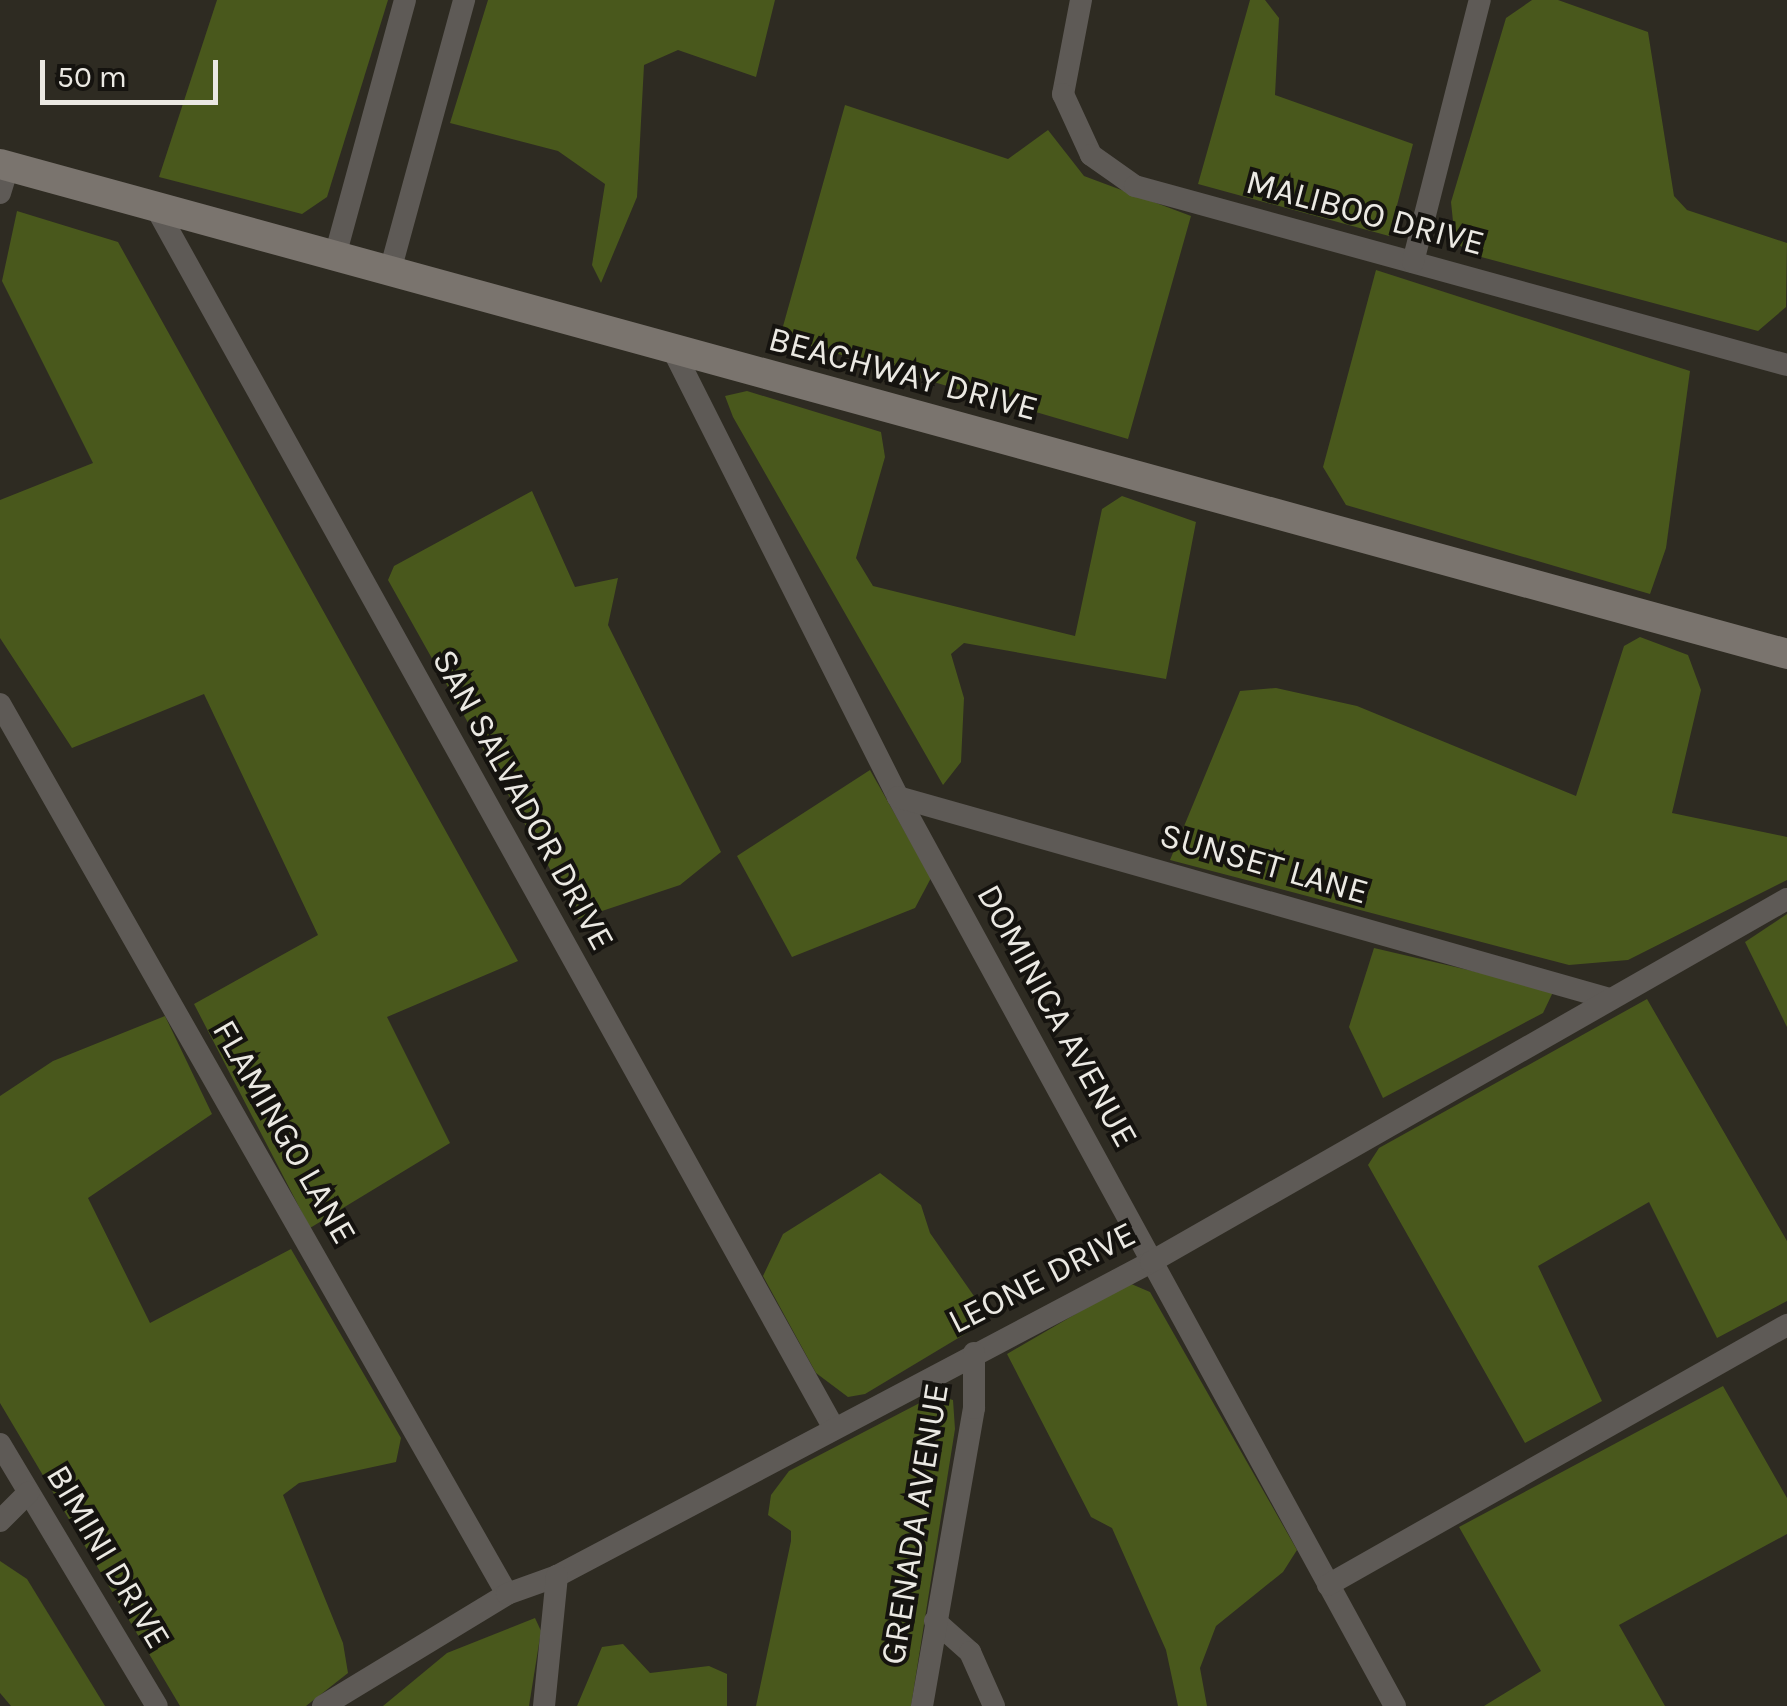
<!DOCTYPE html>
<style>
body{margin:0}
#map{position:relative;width:1787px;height:1706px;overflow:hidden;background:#2e2b22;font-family:Karla,sans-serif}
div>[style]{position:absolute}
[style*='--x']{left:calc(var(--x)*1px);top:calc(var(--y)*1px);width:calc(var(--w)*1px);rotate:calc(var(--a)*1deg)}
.forest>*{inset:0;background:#49581c}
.street>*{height:22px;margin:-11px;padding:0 11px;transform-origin:11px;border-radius:11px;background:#5e5a56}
.secondary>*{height:30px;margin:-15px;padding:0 15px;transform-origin:15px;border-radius:15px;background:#7a746e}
span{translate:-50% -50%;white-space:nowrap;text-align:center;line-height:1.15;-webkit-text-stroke:8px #15130f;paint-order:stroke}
.street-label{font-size:35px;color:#ebe9e3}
.scale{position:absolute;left:40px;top:60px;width:178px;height:45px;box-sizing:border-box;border:5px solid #ebe9e3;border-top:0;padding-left:12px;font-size:30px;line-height:35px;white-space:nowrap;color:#ebe9e3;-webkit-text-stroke:8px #15130f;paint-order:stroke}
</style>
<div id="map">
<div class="forest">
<i style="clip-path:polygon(217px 0,388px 0,327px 197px,302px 214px,159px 177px)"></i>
<i style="clip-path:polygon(488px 0,775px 0,756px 77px,678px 50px,644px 65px,637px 197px,601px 283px,592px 265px,605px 184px,558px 151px,450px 123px)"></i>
<i style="clip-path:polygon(1250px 0,1265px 0,1279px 18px,1275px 95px,1413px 144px,1389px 236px,1198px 184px)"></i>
<i style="clip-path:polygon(1532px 0,1558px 0,1648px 32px,1674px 196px,1687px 210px,1787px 243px,1786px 307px,1758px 331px,1470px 254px,1455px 241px,1451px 202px,1506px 18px)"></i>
<i style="clip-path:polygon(845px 105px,1008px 159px,1048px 130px,1084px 176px,1191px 216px,1128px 439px,780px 337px)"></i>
<i style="clip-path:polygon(17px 211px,118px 242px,518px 961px,387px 1017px,450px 1143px,310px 1228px,194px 1004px,318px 935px,204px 694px,72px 748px,0 638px,0 500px,93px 463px,2px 281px)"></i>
<i style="clip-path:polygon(1376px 270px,1690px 371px,1666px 548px,1650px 594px,1346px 505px,1323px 467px)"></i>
<i style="clip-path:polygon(747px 391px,881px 432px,885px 457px,856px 558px,873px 586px,1075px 636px,1102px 509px,1122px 496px,1196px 522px,1166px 679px,964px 643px,951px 654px,964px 698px,961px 762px,943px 785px,733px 417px,725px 396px)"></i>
<i style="clip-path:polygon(532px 491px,575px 587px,618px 578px,608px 625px,721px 852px,680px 885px,578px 919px,388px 580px,394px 566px)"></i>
<i style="clip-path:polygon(1640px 637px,1688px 655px,1701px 690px,1672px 813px,1787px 837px,1787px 880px,1628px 960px,1569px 965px,1170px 860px,1240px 691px,1276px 688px,1357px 706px,1576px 796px,1624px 646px)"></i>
<i style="clip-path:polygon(870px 770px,931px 878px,915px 908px,792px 957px,737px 856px)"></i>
<i style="clip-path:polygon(1787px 914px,1787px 1027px,1745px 942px)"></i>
<i style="clip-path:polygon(1374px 948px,1554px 990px,1543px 1013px,1383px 1098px,1349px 1027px)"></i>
<i style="clip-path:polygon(1647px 999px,1787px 1241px,1787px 1301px,1717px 1338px,1649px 1202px,1538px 1266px,1602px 1401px,1525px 1443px,1368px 1165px,1379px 1148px)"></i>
<i style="clip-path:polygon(165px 1016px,212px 1114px,88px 1198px,150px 1323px,291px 1249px,401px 1438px,396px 1462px,299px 1483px,283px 1495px,343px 1643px,348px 1673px,306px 1706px,180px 1706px,0 1403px,0 1096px,53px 1061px)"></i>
<i style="clip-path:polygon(880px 1173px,921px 1205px,930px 1233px,990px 1319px,865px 1394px,848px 1397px,816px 1373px,763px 1276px,783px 1234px)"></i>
<i style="clip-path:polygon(1129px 1283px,1150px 1292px,1297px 1550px,1283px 1572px,1216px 1626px,1200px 1668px,1207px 1706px,1178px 1706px,1166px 1650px,1112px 1528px,1091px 1517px,1007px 1354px)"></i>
<i style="clip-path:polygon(1723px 1386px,1787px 1498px,1787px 1534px,1619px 1625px,1665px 1706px,1484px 1706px,1541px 1671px,1459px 1527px)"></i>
<i style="clip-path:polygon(935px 1395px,953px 1400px,955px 1429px,911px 1706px,756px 1706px,791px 1541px,791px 1531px,768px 1515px,771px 1495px,789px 1471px)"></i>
<i style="clip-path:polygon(0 1561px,27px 1579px,105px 1706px,11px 1706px,0 1693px)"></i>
<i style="clip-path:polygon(535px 1618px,541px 1631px,529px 1706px,383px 1706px,447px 1653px)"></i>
<i style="clip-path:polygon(623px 1644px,650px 1673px,709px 1666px,727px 1674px,727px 1706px,577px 1706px,602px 1647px)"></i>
</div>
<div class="street">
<i style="--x:1081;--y:0;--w:96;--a:100.8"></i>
<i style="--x:1063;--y:94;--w:67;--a:65.3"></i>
<i style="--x:1091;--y:155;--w:54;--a:35.2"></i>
<i style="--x:1135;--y:186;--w:676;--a:15.35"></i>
<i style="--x:0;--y:193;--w:28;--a:-73"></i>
<i style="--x:155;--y:206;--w:1394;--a:60.95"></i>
<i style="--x:335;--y:256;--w:265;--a:-74.7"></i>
<i style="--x:1413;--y:262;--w:270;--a:-75.7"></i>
<i style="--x:390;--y:271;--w:281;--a:-74.7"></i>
<i style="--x:673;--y:350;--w:500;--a:63.28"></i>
<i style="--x:898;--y:797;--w:1036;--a:61.33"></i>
<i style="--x:0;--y:704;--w:1024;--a:60.33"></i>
<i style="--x:898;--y:797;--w:740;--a:15.84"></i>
<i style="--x:0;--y:1444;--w:305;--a:59.1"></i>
<i style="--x:0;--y:1521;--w:40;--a:-45"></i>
<i style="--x:1328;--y:1585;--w:528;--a:-29.53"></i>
<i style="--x:935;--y:1621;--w:47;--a:41.5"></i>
<i style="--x:970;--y:1652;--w:59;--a:66"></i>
<i style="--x:323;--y:1706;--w:215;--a:-31.3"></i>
<i style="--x:507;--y:1594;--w:53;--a:-19.8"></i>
<i style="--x:557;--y:1576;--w:672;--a:-27.86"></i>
<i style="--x:1151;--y:1262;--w:732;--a:-29.72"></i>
<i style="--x:544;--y:1706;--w:131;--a:-84.3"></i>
<i style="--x:922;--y:1706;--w:303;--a:-80.1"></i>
<i style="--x:974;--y:1408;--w:55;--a:-90"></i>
</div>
<div class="secondary">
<i style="--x:0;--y:164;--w:1853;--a:15.33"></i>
</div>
<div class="street-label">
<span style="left:1365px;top:213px;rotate:15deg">MALIBOO DRIVE</span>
<span style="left:903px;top:374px;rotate:15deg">BEACHWAY DRIVE</span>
<span style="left:523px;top:800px;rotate:61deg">SAN SALVADOR DRIVE</span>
<span style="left:1264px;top:864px;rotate:16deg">SUNSET LANE</span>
<span style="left:1057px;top:1016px;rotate:61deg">DOMINICA AVENUE</span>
<span style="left:284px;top:1132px;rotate:60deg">FLAMINGO LANE</span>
<span style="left:1042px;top:1278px;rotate:-27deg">LEONE DRIVE</span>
<span style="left:915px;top:1524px;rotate:-81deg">GRENADA AVENUE</span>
<span style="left:108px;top:1557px;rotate:59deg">BIMINI DRIVE</span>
</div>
<div class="scale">50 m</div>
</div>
